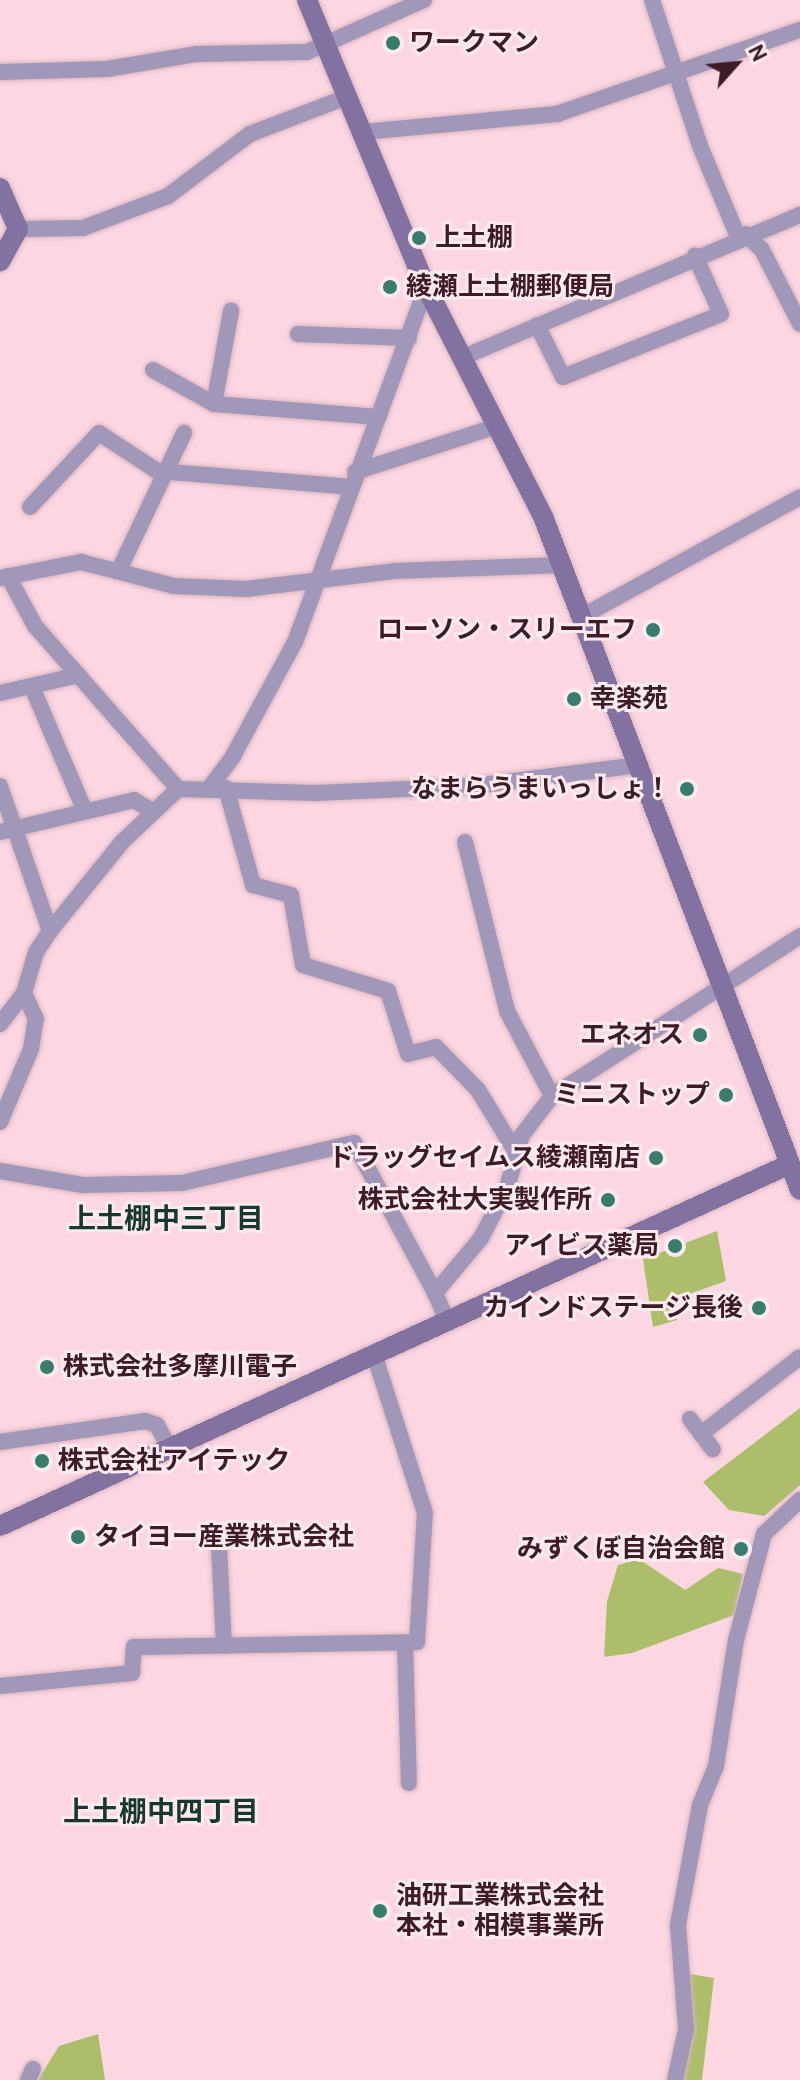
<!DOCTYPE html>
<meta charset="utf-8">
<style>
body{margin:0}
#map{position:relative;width:800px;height:2080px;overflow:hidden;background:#fcd7e2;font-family:Cabin,"Noto Sans JP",sans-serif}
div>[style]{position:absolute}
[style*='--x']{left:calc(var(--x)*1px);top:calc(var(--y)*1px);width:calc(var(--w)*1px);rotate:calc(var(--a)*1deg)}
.green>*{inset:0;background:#adbe6a}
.roads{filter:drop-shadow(0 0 2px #dab5c0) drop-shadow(0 0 2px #dab5c0)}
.street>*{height:16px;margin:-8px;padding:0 8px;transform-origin:8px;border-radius:8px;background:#a197b8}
.secondary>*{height:20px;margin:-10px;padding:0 10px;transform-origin:10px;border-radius:10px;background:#8172a2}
.dots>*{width:22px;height:22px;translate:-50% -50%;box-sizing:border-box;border:4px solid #fdeaef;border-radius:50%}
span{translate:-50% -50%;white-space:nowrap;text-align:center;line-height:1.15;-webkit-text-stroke:6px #fdeaef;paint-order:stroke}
.poi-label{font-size:26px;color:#3d1c27;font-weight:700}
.left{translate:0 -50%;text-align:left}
.right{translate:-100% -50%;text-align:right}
.neighbourhood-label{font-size:28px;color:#173731;font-weight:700}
.north{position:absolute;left:696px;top:24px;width:80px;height:80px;-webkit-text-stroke:6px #fdeaef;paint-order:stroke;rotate:63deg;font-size:22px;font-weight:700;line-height:32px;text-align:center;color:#3d1c27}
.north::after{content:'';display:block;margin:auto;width:28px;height:36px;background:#3d1c27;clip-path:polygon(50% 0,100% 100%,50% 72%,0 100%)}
</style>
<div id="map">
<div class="green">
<i style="clip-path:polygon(717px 1231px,726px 1281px,675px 1299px,677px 1320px,653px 1327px,643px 1259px)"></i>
<i style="clip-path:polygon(800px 1408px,800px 1485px,764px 1516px,729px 1510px,703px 1482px)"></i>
<i style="clip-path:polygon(639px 1559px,685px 1590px,718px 1568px,743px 1574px,734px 1615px,632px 1653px,604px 1657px,607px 1601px,618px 1565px)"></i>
<i style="clip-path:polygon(684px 1973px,714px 1978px,702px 2080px,680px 2080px)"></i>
<i style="clip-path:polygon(98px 2034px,105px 2080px,38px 2080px,59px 2046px)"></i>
</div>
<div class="roads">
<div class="street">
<i style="--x:652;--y:0;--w:154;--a:71.8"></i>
<i style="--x:700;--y:146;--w:99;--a:67.3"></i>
<i style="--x:0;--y:72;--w:107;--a:-1.6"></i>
<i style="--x:107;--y:69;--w:91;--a:-9.5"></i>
<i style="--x:197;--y:54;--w:110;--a:-1"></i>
<i style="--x:307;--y:52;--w:128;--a:-24"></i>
<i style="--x:363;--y:132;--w:195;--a:-5.3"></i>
<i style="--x:557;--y:114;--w:257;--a:-19.1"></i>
<i style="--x:18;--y:229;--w:65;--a:-0.9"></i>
<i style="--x:83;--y:228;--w:91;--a:-20.6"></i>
<i style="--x:168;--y:196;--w:103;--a:-37.1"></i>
<i style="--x:250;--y:134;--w:104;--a:-20.9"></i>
<i style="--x:745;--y:234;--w:23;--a:43"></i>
<i style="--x:762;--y:250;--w:83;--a:62.8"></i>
<i style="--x:537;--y:325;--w:58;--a:63.4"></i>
<i style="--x:563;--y:377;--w:170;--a:-21.7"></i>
<i style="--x:721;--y:314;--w:64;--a:-114.1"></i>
<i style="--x:298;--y:334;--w:111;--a:2.1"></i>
<i style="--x:461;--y:358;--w:368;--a:-22.9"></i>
<i style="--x:153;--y:370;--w:70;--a:29.1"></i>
<i style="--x:214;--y:404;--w:165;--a:4.5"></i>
<i style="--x:214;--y:404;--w:95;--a:-79.6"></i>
<i style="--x:355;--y:472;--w:149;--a:-17.9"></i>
<i style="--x:30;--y:507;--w:101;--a:-47"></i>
<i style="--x:99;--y:433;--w:69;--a:33.2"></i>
<i style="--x:157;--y:471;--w:194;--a:4.7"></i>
<i style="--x:119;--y:570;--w:152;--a:-64.6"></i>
<i style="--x:8;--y:576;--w:57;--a:61.6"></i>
<i style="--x:35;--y:626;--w:217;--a:48.7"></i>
<i style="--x:0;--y:578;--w:83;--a:-11.2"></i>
<i style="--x:81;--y:562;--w:96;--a:14.5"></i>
<i style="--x:174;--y:586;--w:72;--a:2.4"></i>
<i style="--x:246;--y:589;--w:149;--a:-6.9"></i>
<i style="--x:394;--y:571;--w:169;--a:-2"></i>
<i style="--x:583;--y:616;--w:247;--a:-28.7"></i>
<i style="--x:32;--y:687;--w:135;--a:66.9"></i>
<i style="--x:0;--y:693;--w:81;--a:-12.8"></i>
<i style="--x:0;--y:786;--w:153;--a:71"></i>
<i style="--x:210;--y:787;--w:39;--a:-53"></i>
<i style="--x:233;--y:756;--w:130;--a:-61.5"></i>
<i style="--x:295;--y:642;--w:378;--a:-69.7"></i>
<i style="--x:226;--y:788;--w:101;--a:74.4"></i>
<i style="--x:253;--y:885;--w:39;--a:15"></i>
<i style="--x:291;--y:895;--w:71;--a:80.3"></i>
<i style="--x:303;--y:965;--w:89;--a:17"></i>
<i style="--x:388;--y:991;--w:66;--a:72.4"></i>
<i style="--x:408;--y:1054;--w:29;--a:-14"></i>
<i style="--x:436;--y:1047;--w:60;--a:45.7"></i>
<i style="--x:478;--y:1090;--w:75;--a:58.6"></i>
<i style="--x:0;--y:832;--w:138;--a:-13.4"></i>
<i style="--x:134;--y:800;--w:21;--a:31"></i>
<i style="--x:465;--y:842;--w:174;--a:76"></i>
<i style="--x:507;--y:1011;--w:96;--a:62.1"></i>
<i style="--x:0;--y:1024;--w:39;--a:-52"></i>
<i style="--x:24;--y:993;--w:43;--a:-73.7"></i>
<i style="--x:36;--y:952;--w:25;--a:-56"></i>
<i style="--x:50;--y:931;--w:114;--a:-51"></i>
<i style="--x:122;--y:842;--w:77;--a:-43.4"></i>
<i style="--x:178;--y:789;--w:137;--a:1.7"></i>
<i style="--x:315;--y:793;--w:160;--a:-2.5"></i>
<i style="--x:475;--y:786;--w:165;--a:-7.3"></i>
<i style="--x:0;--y:1122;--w:79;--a:-67"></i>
<i style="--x:31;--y:1049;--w:30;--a:-81"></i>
<i style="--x:36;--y:1019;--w:29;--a:-115"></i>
<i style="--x:0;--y:1171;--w:84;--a:9.6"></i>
<i style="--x:83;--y:1185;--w:99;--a:-1.2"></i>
<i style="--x:182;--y:1183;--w:177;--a:-13.1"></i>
<i style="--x:354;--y:1143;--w:170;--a:61.6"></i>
<i style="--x:446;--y:1318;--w:27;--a:-114"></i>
<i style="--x:435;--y:1293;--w:72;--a:-50.1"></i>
<i style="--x:481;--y:1238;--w:56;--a:-62.5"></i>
<i style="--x:507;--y:1188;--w:55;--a:-74.2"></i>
<i style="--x:522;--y:1135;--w:49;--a:-52.4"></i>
<i style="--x:552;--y:1096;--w:295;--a:-32.8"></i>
<i style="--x:690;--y:1419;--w:38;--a:53"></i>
<i style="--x:701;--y:1434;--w:125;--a:-37.9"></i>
<i style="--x:0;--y:1442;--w:147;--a:-8.2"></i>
<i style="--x:145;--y:1421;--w:13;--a:18"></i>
<i style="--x:157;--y:1425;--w:26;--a:62"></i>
<i style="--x:219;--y:1547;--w:99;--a:87.1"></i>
<i style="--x:405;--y:1643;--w:140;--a:88.4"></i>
<i style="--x:0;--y:1686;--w:133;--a:-5.6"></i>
<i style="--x:132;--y:1673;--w:26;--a:-86"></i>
<i style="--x:134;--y:1647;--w:283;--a:-1"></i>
<i style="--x:417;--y:1642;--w:129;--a:-86.5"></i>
<i style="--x:425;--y:1513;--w:167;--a:-107.8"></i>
<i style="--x:28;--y:2080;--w:12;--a:-66"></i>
<i style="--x:675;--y:2080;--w:52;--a:-77.8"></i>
<i style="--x:686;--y:2029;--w:104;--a:-94.4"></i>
<i style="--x:678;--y:1925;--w:122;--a:-79.6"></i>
<i style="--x:700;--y:1805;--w:42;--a:-67.7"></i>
<i style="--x:716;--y:1766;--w:128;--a:-81"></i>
<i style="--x:736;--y:1640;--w:110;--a:-75.2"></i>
<i style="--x:764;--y:1534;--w:50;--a:-43.4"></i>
</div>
<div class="secondary">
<i style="--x:307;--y:0;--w:311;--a:67.5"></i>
<i style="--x:426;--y:287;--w:260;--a:63"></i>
<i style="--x:544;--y:519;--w:718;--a:69.12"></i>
<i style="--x:0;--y:188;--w:45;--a:66.3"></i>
<i style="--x:18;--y:229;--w:37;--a:119"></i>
<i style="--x:0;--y:1526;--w:869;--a:-24.62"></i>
</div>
</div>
<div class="dots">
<i style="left:393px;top:43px;background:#387c6e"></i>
<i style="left:419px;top:238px;background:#387c6e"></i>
<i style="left:390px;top:287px;background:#387c6e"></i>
<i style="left:653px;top:630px;background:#387c6e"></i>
<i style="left:574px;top:699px;background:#387c6e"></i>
<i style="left:687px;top:789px;background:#387c6e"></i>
<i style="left:700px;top:1035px;background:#387c6e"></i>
<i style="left:726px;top:1095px;background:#387c6e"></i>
<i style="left:656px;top:1158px;background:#387c6e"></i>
<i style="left:608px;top:1200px;background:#387c6e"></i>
<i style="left:675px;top:1246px;background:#387c6e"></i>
<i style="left:759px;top:1308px;background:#387c6e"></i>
<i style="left:47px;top:1367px;background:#387c6e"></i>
<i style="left:42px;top:1461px;background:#387c6e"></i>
<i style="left:78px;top:1537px;background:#387c6e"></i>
<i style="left:741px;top:1549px;background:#387c6e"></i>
<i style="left:380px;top:1911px;background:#387c6e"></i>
</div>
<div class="poi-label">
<span class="left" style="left:409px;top:43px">ワークマン</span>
<span class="left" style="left:435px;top:238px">上土棚</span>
<span class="left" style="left:406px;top:287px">綾瀬上土棚郵便局</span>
<span class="right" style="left:637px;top:630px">ローソン・スリーエフ</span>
<span class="left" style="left:590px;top:699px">幸楽苑</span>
<span class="right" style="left:671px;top:789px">なまらうまいっしょ！</span>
<span class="right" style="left:684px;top:1035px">エネオス</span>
<span class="right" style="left:710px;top:1095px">ミニストップ</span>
<span class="right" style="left:640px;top:1158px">ドラッグセイムス綾瀬南店</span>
<span class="right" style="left:592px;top:1200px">株式会社大実製作所</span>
<span class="right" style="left:659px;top:1246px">アイビス薬局</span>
<span class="right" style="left:743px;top:1308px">カインドステージ長後</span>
<span class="left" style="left:63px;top:1367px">株式会社多摩川電子</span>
<span class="left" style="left:58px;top:1461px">株式会社アイテック</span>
<span class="left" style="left:94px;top:1537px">タイヨー産業株式会社</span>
<span class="right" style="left:725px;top:1549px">みずくぼ自治会館</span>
<span class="left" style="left:396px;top:1911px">油研工業株式会社<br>本社・相模事業所</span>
</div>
<div class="neighbourhood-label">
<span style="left:166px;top:1218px">上土棚中三丁目</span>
<span style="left:161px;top:1811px">上土棚中四丁目</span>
</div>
<div class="north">N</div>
</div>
